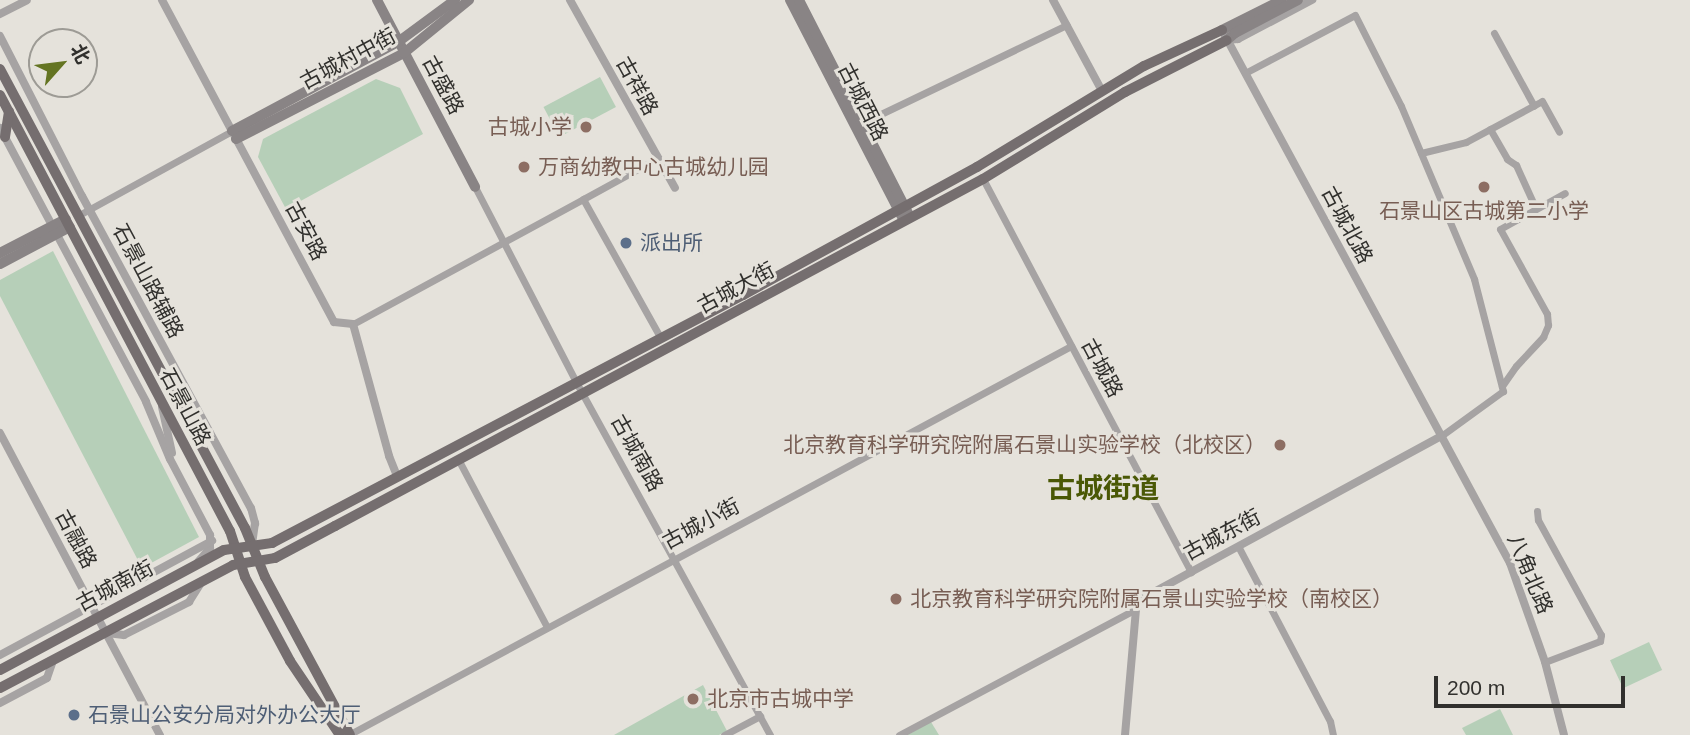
<!DOCTYPE html>
<meta charset="utf-8">
<style>
body{margin:0}
#map{position:relative;width:1690px;height:735px;overflow:hidden;background:#e5e2db;font-family:Arial,"Noto Sans SC",sans-serif}
div>[style]{position:absolute}
[style*='--x']{left:calc(var(--x)*1px);top:calc(var(--y)*1px);width:calc(var(--w)*1px);rotate:calc(var(--a)*1deg)}
.green>*{inset:0;background:#b6cfb8;transform-origin:0 0}
.minor>*{height:7px;margin:-3.5px;padding:0 3.5px;transform-origin:3.5px;border-radius:3.5px;background:#a6a3a3}
.tertiary>*{height:8px;margin:-4px;padding:0 4px;transform-origin:4px;border-radius:4px;background:#a6a3a3}
.secondary>*{height:10px;margin:-5px;padding:0 5px;transform-origin:5px;border-radius:5px;background:#898485}
.primary>*{height:10px;margin:-5px;padding:0 5px;transform-origin:5px;border-radius:5px;background:#756e6f}
.dots>*{width:19px;height:19px;translate:-50% -50%;box-sizing:border-box;border:4px solid #e5e2db;border-radius:50%}
span{translate:-50% -50%;white-space:nowrap;text-align:center;line-height:1.15;-webkit-text-stroke:6px #e5e2db;paint-order:stroke}
.street-label{font-size:21px;color:#31302d}
.education-label{font-size:21px;color:#785e54}
.right{translate:-100% -50%;text-align:right}
.left{translate:0 -50%;text-align:left}
.service-label{font-size:21px;color:#4e5e75}
.district-label{font-size:28px;color:#4a5805;font-weight:700}
.north{position:absolute;left:28px;top:28px;width:70px;height:70px;box-sizing:border-box;background:#e5e2db;border:2px solid #9d9b95;border-radius:50%;rotate:62deg;font-size:19px;font-weight:700;line-height:28px;text-align:center;color:#31302d}
.north::after{content:'';display:block;margin:auto;width:24px;height:32px;background:#647422;clip-path:polygon(50% 0,100% 100%,50% 72%,0 100%)}
.scale{position:absolute;left:1434px;top:676px;width:191px;height:32px;box-sizing:border-box;border:4px solid #31302d;border-top:0;padding-left:9px;font-size:21px;line-height:24px;white-space:nowrap;color:#31302d;-webkit-text-stroke:5px #e5e2db;paint-order:stroke}
</style>
<div id="map">
<div class="green">
<i style="left:600px;top:77px;width:34px;height:64px;rotate:62deg"></i>
<i style="clip-path:polygon(376px 79px,400px 88px,423px 134px,286px 209px,258px 157px,263px 139px)"></i>
<i style="clip-path:polygon(53px 251px,199px 537px,142px 568px,0 296px,0 280px)"></i>
<i style="left:1649px;top:642px;width:31px;height:43px;rotate:65deg"></i>
<i style="clip-path:polygon(703px 685px,727px 731px,719px 735px,614px 735px)"></i>
<i style="clip-path:polygon(1500px 709px,1513px 735px,1466px 735px,1462px 728px)"></i>
<i style="clip-path:polygon(931px 722px,939px 735px,907px 735px)"></i>
</div>
<div class="minor">
<i style="--x:1494;--y:33;--w:83;--a:61.3"></i>
<i style="--x:1245;--y:73;--w:124;--a:-27.8"></i>
<i style="--x:1355;--y:15;--w:102;--a:63.2"></i>
<i style="--x:1401;--y:106;--w:188;--a:67.1"></i>
<i style="--x:1474;--y:279;--w:116;--a:75.5"></i>
<i style="--x:1503;--y:391;--w:77;--a:144"></i>
<i style="--x:862;--y:123;--w:227;--a:-25.6"></i>
<i style="--x:1490;--y:129;--w:34;--a:60"></i>
<i style="--x:1507;--y:159;--w:11;--a:34"></i>
<i style="--x:1516;--y:165;--w:48;--a:65.6"></i>
<i style="--x:1421;--y:153;--w:46;--a:-13.7"></i>
<i style="--x:1466;--y:142;--w:86;--a:-28.3"></i>
<i style="--x:1542;--y:101;--w:35;--a:61"></i>
<i style="--x:658;--y:158;--w:85;--a:151.3"></i>
<i style="--x:583;--y:199;--w:158;--a:60.8"></i>
<i style="--x:983;--y:179;--w:445;--a:62.1"></i>
<i style="--x:475;--y:187;--w:220;--a:62.6"></i>
<i style="--x:576;--y:382;--w:403;--a:61.2"></i>
<i style="--x:79;--y:215;--w:175;--a:-28.8"></i>
<i style="--x:353;--y:324;--w:262;--a:-28.5"></i>
<i style="--x:1502;--y:386;--w:24;--a:-55"></i>
<i style="--x:1516;--y:366;--w:40;--a:-47"></i>
<i style="--x:1543;--y:337;--w:13;--a:-67"></i>
<i style="--x:1548;--y:325;--w:11;--a:-95"></i>
<i style="--x:1547;--y:314;--w:97;--a:-118.9"></i>
<i style="--x:1500;--y:229;--w:74;--a:-29"></i>
<i style="--x:458;--y:459;--w:190;--a:62.1"></i>
<i style="--x:1537;--y:511;--w:9;--a:84"></i>
<i style="--x:1538;--y:520;--w:131;--a:61.3"></i>
<i style="--x:1601;--y:635;--w:6;--a:99"></i>
<i style="--x:1600;--y:641;--w:59;--a:159.1"></i>
<i style="--x:1238;--y:546;--w:198;--a:62.3"></i>
<i style="--x:1330;--y:721;--w:14;--a:78"></i>
<i style="--x:350;--y:734;--w:819;--a:-28.29"></i>
<i style="--x:724;--y:735;--w:41;--a:-27.8"></i>
<i style="--x:899;--y:735;--w:268;--a:-28"></i>
</div>
<div class="tertiary">
<i style="--x:162;--y:0;--w:365;--a:61.9"></i>
<i style="--x:334;--y:322;--w:19;--a:6"></i>
<i style="--x:353;--y:324;--w:137;--a:74.7"></i>
<i style="--x:389;--y:456;--w:22;--a:68"></i>
<i style="--x:570;--y:0;--w:215;--a:60.8"></i>
<i style="--x:1053;--y:0;--w:103;--a:61.7"></i>
<i style="--x:0;--y:14;--w:30;--a:-27"></i>
<i style="--x:1222;--y:30;--w:606;--a:61.62"></i>
<i style="--x:1510;--y:563;--w:105;--a:70.5"></i>
<i style="--x:1545;--y:662;--w:75;--a:75.4"></i>
<i style="--x:0;--y:36;--w:180;--a:62.9"></i>
<i style="--x:82;--y:196;--w:355;--a:61.6"></i>
<i style="--x:251;--y:508;--w:16;--a:75"></i>
<i style="--x:255;--y:523;--w:22;--a:98"></i>
<i style="--x:1227;--y:40;--w:11;--a:-5"></i>
<i style="--x:1238;--y:39;--w:84;--a:-27.8"></i>
<i style="--x:0;--y:128;--w:310;--a:61.9"></i>
<i style="--x:146;--y:402;--w:62;--a:67.2"></i>
<i style="--x:170;--y:459;--w:86;--a:62.2"></i>
<i style="--x:210;--y:535;--w:13;--a:90"></i>
<i style="--x:210;--y:548;--w:18;--a:131"></i>
<i style="--x:162;--y:407;--w:47;--a:77.7"></i>
<i style="--x:0;--y:433;--w:342;--a:62.1"></i>
<i style="--x:107;--y:633;--w:17;--a:7"></i>
<i style="--x:124;--y:635;--w:73;--a:-26.9"></i>
<i style="--x:189;--y:602;--w:22;--a:-58"></i>
<i style="--x:0;--y:655;--w:241;--a:-28.3"></i>
<i style="--x:0;--y:703;--w:53;--a:-28"></i>
<i style="--x:47;--y:678;--w:18;--a:-71"></i>
<i style="--x:1125;--y:735;--w:126;--a:-85"></i>
<i style="--x:1136;--y:609;--w:13;--a:-58"></i>
<i style="--x:1143;--y:598;--w:339;--a:-28.5"></i>
</div>
<div class="secondary">
<i style="--x:377;--y:0;--w:211;--a:62.3"></i>
<i style="--x:790;--y:0;--w:244;--a:62.7"></i>
<i style="--x:799;--y:0;--w:239;--a:62.9"></i>
<i style="--x:1222;--y:30;--w:67;--a:-26.6"></i>
<i style="--x:1227;--y:40;--w:11;--a:-41"></i>
<i style="--x:1235;--y:33;--w:71;--a:-27.6"></i>
<i style="--x:232;--y:131;--w:188;--a:-28.2"></i>
<i style="--x:398;--y:42;--w:71;--a:-36.4"></i>
<i style="--x:236;--y:139;--w:189;--a:-27.1"></i>
<i style="--x:404;--y:53;--w:84;--a:-39.2"></i>
<i style="--x:0;--y:253;--w:74;--a:-27.3"></i>
<i style="--x:0;--y:264;--w:79;--a:-27.9"></i>
</div>
<div class="primary">
<i style="--x:0;--y:69;--w:520;--a:61.91"></i>
<i style="--x:245;--y:528;--w:53;--a:67.8"></i>
<i style="--x:265;--y:577;--w:179;--a:61.7"></i>
<i style="--x:0;--y:95;--w:493;--a:62.2"></i>
<i style="--x:230;--y:531;--w:48;--a:71.9"></i>
<i style="--x:245;--y:577;--w:95;--a:61.8"></i>
<i style="--x:290;--y:661;--w:89;--a:56"></i>
<i style="--x:5;--y:137;--w:26;--a:-81"></i>
<i style="--x:0;--y:670;--w:254;--a:-28.2"></i>
<i style="--x:224;--y:550;--w:49;--a:-8.3"></i>
<i style="--x:272;--y:543;--w:532;--a:-27.77"></i>
<i style="--x:743;--y:295;--w:267;--a:-28.7"></i>
<i style="--x:977;--y:167;--w:195;--a:-31.2"></i>
<i style="--x:1144;--y:66;--w:86;--a:-24.8"></i>
<i style="--x:0;--y:688;--w:263;--a:-27.8"></i>
<i style="--x:233;--y:565;--w:43;--a:-9.5"></i>
<i style="--x:275;--y:558;--w:68;--a:-28.1"></i>
<i style="--x:335;--y:526;--w:735;--a:-28.17"></i>
<i style="--x:983;--y:179;--w:167;--a:-31.5"></i>
<i style="--x:1125;--y:92;--w:114;--a:-27"></i>
</div>
<div class="dots">
<i style="left:586px;top:127px;background:#8d6e63"></i>
<i style="left:524px;top:167px;background:#8d6e63"></i>
<i style="left:1484px;top:187px;background:#8d6e63"></i>
<i style="left:626px;top:243px;background:#5c6f8a"></i>
<i style="left:1280px;top:445px;background:#8d6e63"></i>
<i style="left:896px;top:599px;background:#8d6e63"></i>
<i style="left:693px;top:699px;background:#8d6e63"></i>
<i style="left:74px;top:715px;background:#5c6f8a"></i>
</div>
<div class="street-label">
<span style="left:348px;top:59px;rotate:-28deg">古城村中街</span>
<span style="left:443px;top:85px;rotate:62deg">古盛路</span>
<span style="left:637px;top:86px;rotate:61deg">古祥路</span>
<span style="left:863px;top:102px;rotate:63deg">古城西路</span>
<span style="left:1347px;top:225px;rotate:62deg">古城北路</span>
<span style="left:306px;top:231px;rotate:62deg">古安路</span>
<span style="left:148px;top:281px;rotate:62deg">石景山路辅路</span>
<span style="left:736px;top:288px;rotate:-28deg">古城大街</span>
<span style="left:1102px;top:368px;rotate:62deg">古城路</span>
<span style="left:185px;top:407px;rotate:62deg">石景山路</span>
<span style="left:637px;top:453px;rotate:61deg">古城南路</span>
<span style="left:701px;top:524px;rotate:-28deg">古城小街</span>
<span style="left:1222px;top:535px;rotate:-28deg">古城东街</span>
<span style="left:76px;top:539px;rotate:62deg">古融路</span>
<span style="left:1530px;top:574px;rotate:67deg">八角北路</span>
<span style="left:115px;top:586px;rotate:-28deg">古城南街</span>
</div>
<div class="education-label">
<span class="right" style="left:572px;top:127px">古城小学</span>
<span class="left" style="left:538px;top:167px">万商幼教中心古城幼儿园</span>
<span style="left:1484px;top:211px">石景山区古城第二小学</span>
<span class="right" style="left:1266px;top:445px">北京教育科学研究院附属石景山实验学校（北校区）</span>
<span class="left" style="left:910px;top:599px">北京教育科学研究院附属石景山实验学校（南校区）</span>
<span class="left" style="left:707px;top:699px">北京市古城中学</span>
</div>
<div class="service-label">
<span class="left" style="left:640px;top:243px">派出所</span>
<span class="left" style="left:88px;top:715px">石景山公安分局对外办公大厅</span>
</div>
<div class="district-label">
<span style="left:1103px;top:489px">古城街道</span>
</div>
<div class="north">北</div>
<div class="scale">200 m</div>
</div>
